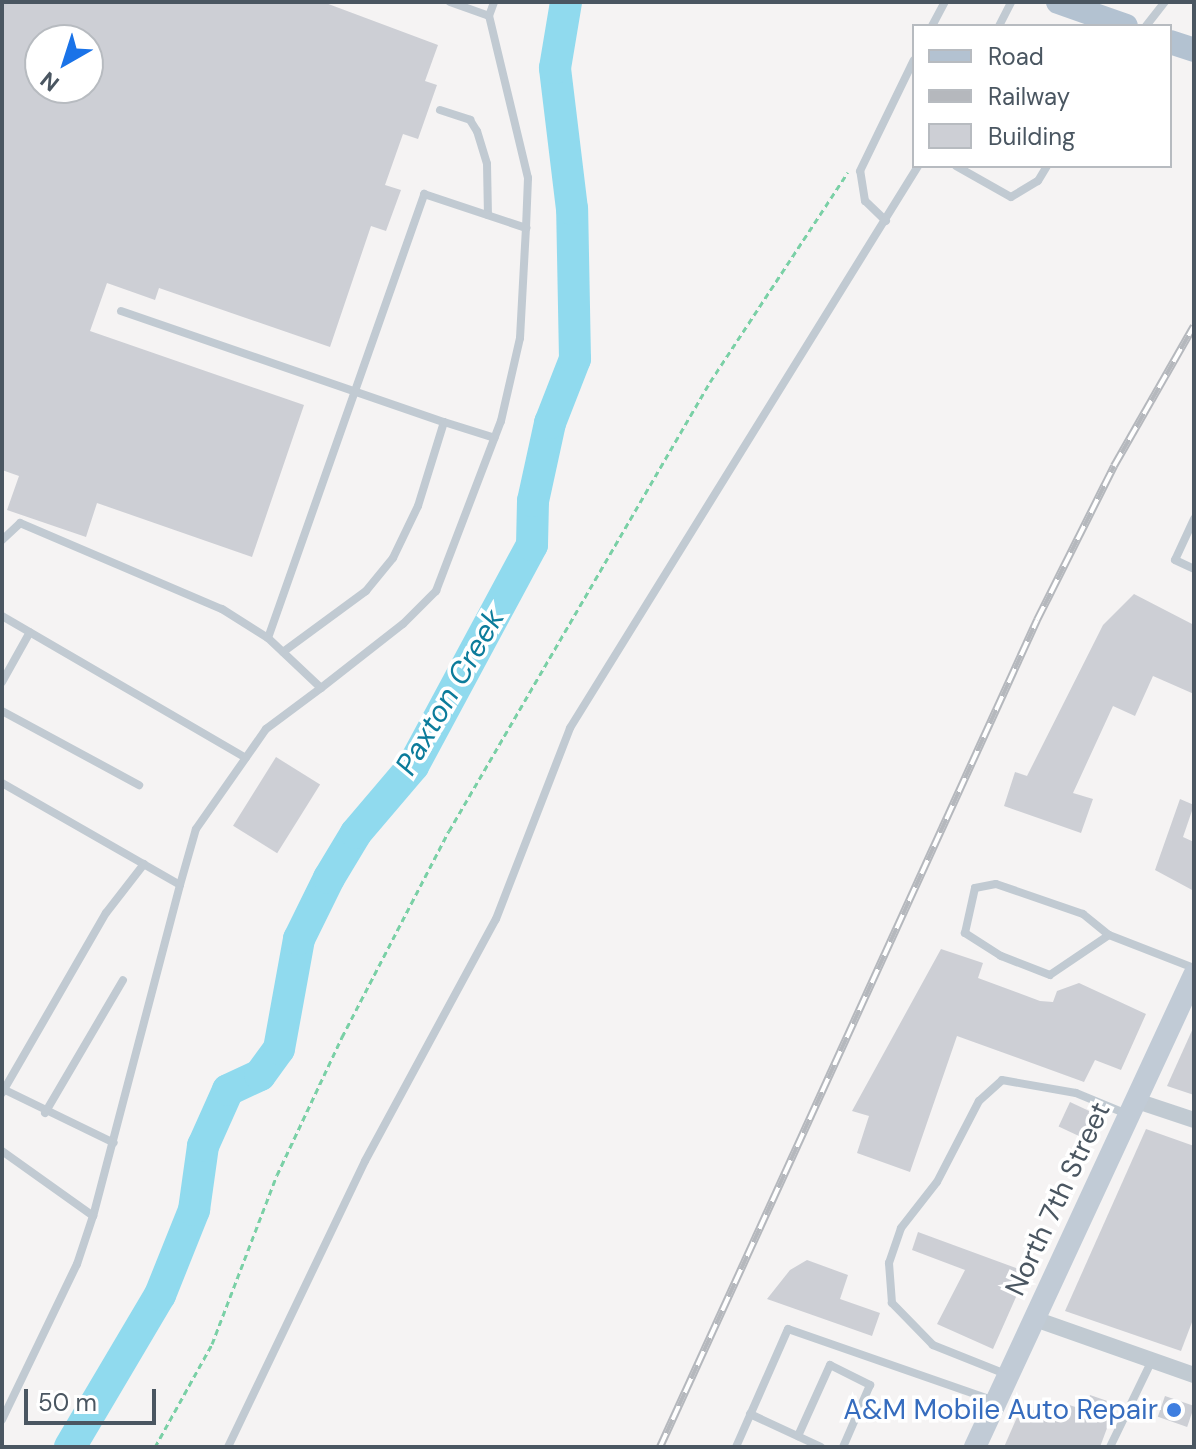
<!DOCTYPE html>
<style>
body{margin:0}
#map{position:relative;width:1196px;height:1449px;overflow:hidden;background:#f5f3f3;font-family:"DM Sans",sans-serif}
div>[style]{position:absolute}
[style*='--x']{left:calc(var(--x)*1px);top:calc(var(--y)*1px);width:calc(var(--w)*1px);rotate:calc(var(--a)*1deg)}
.river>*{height:32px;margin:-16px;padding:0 16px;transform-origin:16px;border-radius:16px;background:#90daee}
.building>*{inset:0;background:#cdcfd5;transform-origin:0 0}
.path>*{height:3px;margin-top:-1.5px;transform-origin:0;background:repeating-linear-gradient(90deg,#7ad0a6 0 6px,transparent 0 10px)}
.lane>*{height:8px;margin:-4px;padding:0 4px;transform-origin:4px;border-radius:4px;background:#c1cad2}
.street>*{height:16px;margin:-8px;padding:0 8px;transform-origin:8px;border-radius:8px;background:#c1cad2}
.secondary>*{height:22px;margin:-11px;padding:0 11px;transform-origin:11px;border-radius:11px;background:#c1cbd6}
.primary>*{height:24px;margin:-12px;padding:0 12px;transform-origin:12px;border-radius:12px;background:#b3c2d1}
.rail>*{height:8px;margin-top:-4px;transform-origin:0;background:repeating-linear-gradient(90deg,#fff 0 15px,#b5b8bd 0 30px);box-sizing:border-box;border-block:2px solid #b5b8bd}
.dots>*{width:22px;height:22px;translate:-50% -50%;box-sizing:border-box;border:4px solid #fff;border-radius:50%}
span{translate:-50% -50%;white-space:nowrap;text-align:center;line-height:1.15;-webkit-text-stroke:7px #fff;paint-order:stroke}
.street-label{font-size:28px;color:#4a5661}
.shop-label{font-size:28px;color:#366cbe}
.right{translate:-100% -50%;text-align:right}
.water-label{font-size:30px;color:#0c7c9b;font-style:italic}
.frame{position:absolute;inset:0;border:4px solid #4a5661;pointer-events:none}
.legend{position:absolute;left:912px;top:24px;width:260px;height:144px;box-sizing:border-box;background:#fff;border:2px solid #b7bbc0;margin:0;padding:10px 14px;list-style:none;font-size:24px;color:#4a5661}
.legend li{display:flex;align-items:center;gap:16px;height:40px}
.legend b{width:40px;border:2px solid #b7bbc0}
.north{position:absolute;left:24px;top:24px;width:80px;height:80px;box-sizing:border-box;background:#fff;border:2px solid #b7bbc0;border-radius:50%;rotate:219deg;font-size:22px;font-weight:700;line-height:32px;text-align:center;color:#4a5661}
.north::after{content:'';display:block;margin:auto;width:28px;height:36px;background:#1a73e8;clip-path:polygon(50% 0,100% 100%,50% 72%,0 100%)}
.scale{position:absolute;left:24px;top:1389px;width:132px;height:36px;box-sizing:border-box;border:4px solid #4a5661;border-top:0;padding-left:10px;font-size:24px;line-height:28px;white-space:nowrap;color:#4a5661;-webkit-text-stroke:6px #fff;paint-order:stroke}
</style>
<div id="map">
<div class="river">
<i style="--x:70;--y:1447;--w:177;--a:-59.4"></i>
<i style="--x:160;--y:1295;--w:92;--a:-68.2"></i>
<i style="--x:194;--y:1210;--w:65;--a:-82"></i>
<i style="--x:203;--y:1146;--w:61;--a:-65.9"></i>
<i style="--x:228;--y:1090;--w:35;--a:-25"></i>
<i style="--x:260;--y:1075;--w:32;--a:-54"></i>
<i style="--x:279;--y:1049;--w:112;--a:-79.7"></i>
<i style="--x:299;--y:939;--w:68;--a:-63.8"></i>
<i style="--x:329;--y:878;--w:52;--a:-59"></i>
<i style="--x:356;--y:833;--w:88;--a:-49.6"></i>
<i style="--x:413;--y:766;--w:251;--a:-61.7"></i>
<i style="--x:532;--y:545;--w:44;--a:-88.7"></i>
<i style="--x:533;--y:501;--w:80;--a:-77.7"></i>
<i style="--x:550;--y:423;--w:69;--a:-68.7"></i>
<i style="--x:575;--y:359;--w:150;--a:-91.1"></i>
<i style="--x:572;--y:209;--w:142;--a:-96.9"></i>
<i style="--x:555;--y:68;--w:67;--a:-80.5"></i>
</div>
<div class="building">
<i style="clip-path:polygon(evenodd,2px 2px,323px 2px,438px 45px,425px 81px,437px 85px,418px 139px,403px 134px,385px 185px,401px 190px,386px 231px,371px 226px,330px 347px,159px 288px,155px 300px,107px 283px,90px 331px,304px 405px,252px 557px,97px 503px,86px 537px,7px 510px,19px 476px,2px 470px,2px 2px,40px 40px,88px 40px,88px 88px,40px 88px,40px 40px)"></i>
<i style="clip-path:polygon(1134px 594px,1194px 625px,1194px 694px,1153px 676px,1135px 716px,1113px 706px,1073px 793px,1093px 799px,1081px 833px,1004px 806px,1015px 772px,1027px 776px,1103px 625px)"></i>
<i style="left:276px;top:757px;width:52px;height:81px;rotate:32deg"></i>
<i style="clip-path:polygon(1180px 799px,1194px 805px,1183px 837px,1194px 842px,1194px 891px,1155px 870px)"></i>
<i style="clip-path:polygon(941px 949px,983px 963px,978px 978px,1040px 1001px,1053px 1002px,1057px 991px,1079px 983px,1146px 1014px,1121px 1070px,1095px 1060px,1084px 1082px,957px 1036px,910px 1172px,857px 1153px,869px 1116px,852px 1111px)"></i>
<i style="clip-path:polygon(1194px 1026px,1194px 1095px,1167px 1086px)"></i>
<i style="left:1070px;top:1102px;width:33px;height:27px;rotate:25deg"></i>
<i style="clip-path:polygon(1146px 1129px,1194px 1146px,1194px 1317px,1181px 1351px,1065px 1311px)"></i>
<i style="clip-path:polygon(918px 1232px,1027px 1272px,993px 1349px,937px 1324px,965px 1270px,912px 1250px)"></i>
<i style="clip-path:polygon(807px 1260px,848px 1275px,840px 1299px,880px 1313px,872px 1336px,767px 1299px,790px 1270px)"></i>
<i style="clip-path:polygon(1090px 1395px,1116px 1404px,1100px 1447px,1004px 1447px,1022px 1406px,1061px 1419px,1066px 1404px,1085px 1410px)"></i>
<i style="left:1165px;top:1396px;width:31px;height:22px;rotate:19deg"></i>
</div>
<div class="path">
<i style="--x:155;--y:1447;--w:118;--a:-61"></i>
<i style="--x:212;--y:1344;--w:181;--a:-69"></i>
<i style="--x:277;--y:1175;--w:153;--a:-64.8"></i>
<i style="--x:342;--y:1037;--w:232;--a:-62.6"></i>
<i style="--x:449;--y:831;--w:519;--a:-59.83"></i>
<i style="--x:710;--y:382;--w:251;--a:-56.7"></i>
</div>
<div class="lane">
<i style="--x:450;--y:2;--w:41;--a:19.7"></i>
<i style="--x:932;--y:26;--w:27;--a:-62"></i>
<i style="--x:999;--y:26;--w:27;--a:-63"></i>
<i style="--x:1146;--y:26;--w:31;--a:-52"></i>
<i style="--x:440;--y:110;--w:32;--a:18"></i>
<i style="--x:470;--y:120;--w:13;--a:58"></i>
<i style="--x:477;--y:131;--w:34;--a:73"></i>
<i style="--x:487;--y:164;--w:51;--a:88.9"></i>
<i style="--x:956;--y:166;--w:63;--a:29.4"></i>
<i style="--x:1011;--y:197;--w:31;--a:-31"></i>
<i style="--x:1038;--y:181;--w:17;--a:-59"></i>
<i style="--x:886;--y:221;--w:29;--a:-136"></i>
<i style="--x:865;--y:201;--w:30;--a:-99"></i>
<i style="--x:860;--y:171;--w:123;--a:-64.1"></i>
<i style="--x:121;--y:311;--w:342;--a:19"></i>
<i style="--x:444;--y:422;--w:88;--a:107.2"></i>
<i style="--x:418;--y:506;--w:58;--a:115.7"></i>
<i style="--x:393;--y:558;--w:43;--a:129.3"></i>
<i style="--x:366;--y:591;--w:103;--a:143.7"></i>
<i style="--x:444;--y:422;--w:53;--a:17.4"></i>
<i style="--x:1194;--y:519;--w:45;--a:114.9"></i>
<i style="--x:1175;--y:560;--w:21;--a:25"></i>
<i style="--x:2;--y:540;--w:25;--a:-43"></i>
<i style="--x:20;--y:523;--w:220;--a:23.1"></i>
<i style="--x:222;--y:609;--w:54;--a:32.2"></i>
<i style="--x:2;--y:616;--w:282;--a:30.2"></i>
<i style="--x:2;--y:682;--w:57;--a:-60.8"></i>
<i style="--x:321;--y:688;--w:104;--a:-38"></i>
<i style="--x:403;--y:624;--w:47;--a:-45"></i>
<i style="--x:436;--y:591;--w:182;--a:-69.1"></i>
<i style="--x:501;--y:421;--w:85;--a:-77.1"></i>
<i style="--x:520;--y:338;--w:110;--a:-86.9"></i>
<i style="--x:2;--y:711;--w:156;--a:28.4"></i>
<i style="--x:2;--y:783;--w:205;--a:29.8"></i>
<i style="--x:180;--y:885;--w:342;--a:104.7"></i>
<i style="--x:93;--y:1216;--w:51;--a:108.4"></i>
<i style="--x:77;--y:1264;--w:173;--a:115.7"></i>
<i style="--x:180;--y:885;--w:58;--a:-74.1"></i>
<i style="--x:196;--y:829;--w:122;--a:-55"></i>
<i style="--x:266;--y:729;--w:69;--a:-36.7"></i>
<i style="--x:321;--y:688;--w:73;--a:-136.7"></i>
<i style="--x:268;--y:638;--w:471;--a:-70.6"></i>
<i style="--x:424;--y:194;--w:108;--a:18.4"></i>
<i style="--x:526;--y:228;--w:50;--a:-87.7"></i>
<i style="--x:528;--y:178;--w:167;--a:-103.5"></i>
<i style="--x:489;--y:16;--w:15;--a:-70"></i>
<i style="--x:1109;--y:935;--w:71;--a:145.9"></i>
<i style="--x:1050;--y:975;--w:53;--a:-158.8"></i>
<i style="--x:1001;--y:956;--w:43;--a:-147.4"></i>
<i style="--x:965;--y:933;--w:46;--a:-77.5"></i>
<i style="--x:975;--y:888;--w:21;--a:-11"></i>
<i style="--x:996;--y:884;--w:92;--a:19"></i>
<i style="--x:1083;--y:914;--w:33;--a:39"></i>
<i style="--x:1109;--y:935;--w:91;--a:21.2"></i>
<i style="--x:3;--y:1089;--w:123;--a:25.9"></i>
<i style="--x:2;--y:1093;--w:208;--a:-60"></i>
<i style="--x:106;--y:913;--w:62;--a:-52.2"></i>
<i style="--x:45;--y:1113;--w:154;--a:-59.6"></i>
<i style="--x:2;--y:1151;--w:112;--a:35.5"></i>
<i style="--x:1008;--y:1375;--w:81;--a:-158.2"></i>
<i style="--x:933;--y:1345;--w:59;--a:-134.3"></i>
<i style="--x:892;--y:1303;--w:40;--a:-94.3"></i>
<i style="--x:889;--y:1263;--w:37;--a:-71"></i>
<i style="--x:901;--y:1228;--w:58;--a:-52"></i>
<i style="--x:937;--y:1182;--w:91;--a:-62.6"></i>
<i style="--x:979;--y:1101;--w:31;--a:-42"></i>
<i style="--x:1002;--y:1080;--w:75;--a:10"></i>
<i style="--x:1076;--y:1093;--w:57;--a:22.5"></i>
<i style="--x:750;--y:1414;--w:78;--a:24.9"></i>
<i style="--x:798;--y:1436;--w:78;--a:-65.7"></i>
<i style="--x:830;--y:1365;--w:45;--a:26.6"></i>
<i style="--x:870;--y:1385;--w:68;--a:113.5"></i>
<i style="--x:228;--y:1447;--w:317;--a:-64.4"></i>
<i style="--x:365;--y:1161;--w:275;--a:-61.6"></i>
<i style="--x:496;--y:919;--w:205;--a:-68.8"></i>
<i style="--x:570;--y:728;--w:661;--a:-58.23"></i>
<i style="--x:736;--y:1447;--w:129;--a:-66.2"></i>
<i style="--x:788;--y:1329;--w:219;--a:19.2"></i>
<i style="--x:1110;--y:1447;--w:97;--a:-64.2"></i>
</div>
<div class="street">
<i style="--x:1137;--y:1101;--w:60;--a:18.4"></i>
<i style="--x:1035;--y:1319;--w:169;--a:19.4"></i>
</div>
<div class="secondary">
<i style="--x:975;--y:1447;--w:520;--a:-65.11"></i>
</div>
<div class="primary">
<i style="--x:1058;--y:2;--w:72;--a:19.4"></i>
<i style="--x:1170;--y:42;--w:25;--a:18"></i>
</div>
<div class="rail">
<i style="--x:660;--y:1447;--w:909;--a:-65.49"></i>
<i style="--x:1037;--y:620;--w:172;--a:-63.4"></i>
<i style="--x:1114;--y:466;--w:161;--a:-60.3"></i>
</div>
<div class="dots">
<i style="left:1174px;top:1410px;background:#3f7fe0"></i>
</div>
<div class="street-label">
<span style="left:1058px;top:1199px;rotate:-65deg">North 7th Street</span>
</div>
<div class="shop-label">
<span class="right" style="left:1158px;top:1410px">A&amp;M Mobile Auto Repair</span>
</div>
<div class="water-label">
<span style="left:450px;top:692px;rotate:-60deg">Paxton Creek</span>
</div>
<div class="frame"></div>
<ul class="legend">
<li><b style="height:10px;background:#b3c2d1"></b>Road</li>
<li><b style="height:10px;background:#b5b8bd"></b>Railway</li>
<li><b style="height:22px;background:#cdcfd5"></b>Building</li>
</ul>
<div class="north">N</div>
<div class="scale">50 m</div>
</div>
